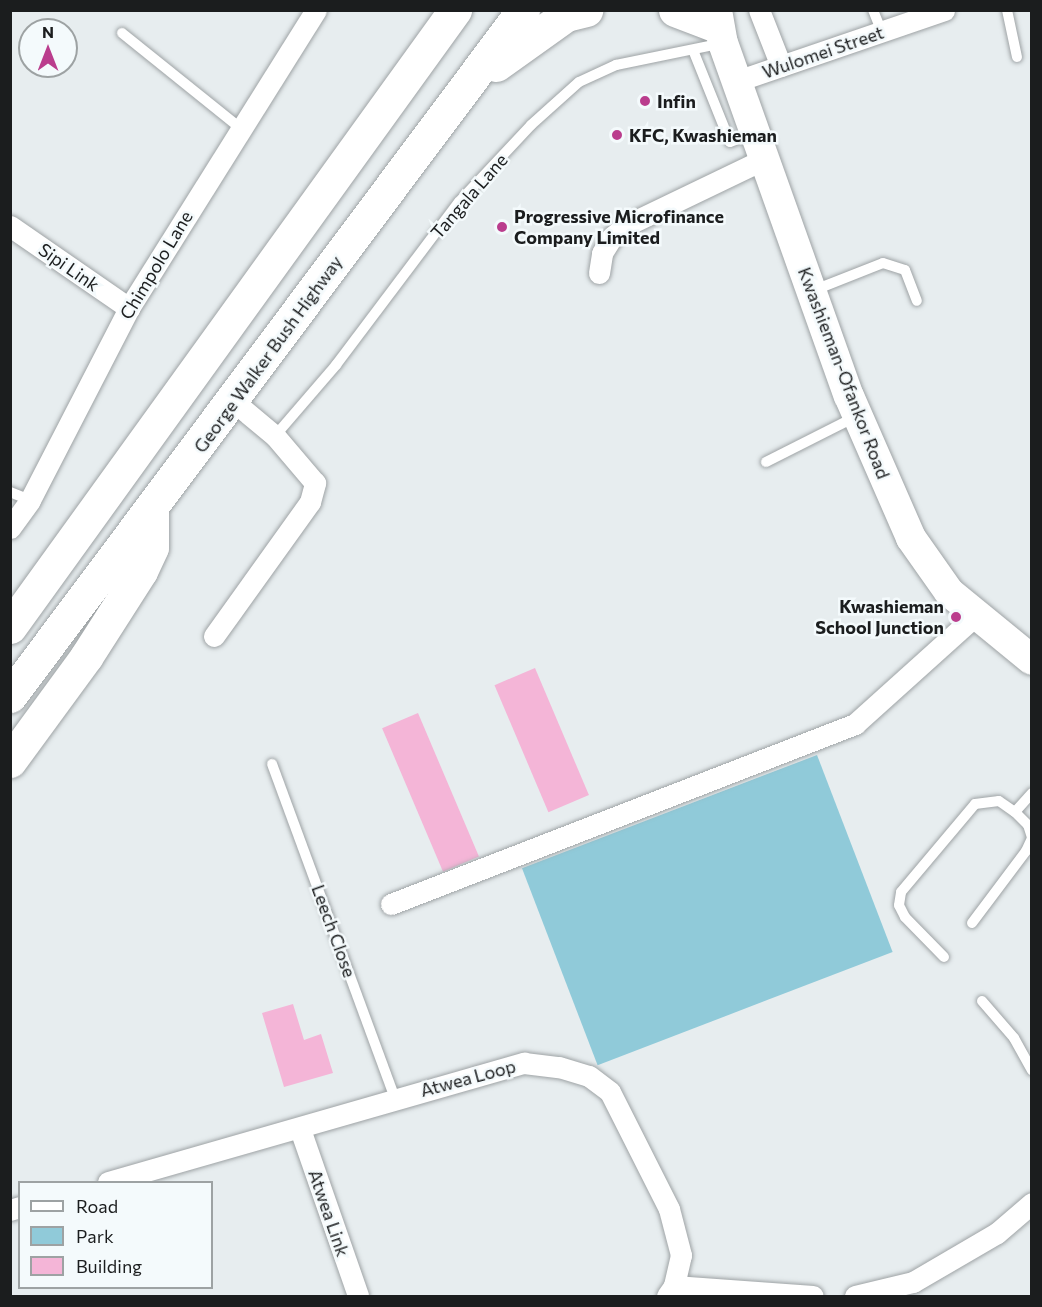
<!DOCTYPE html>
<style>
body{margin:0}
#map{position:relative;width:1042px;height:1307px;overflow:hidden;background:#e7edef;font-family:Commissioner,sans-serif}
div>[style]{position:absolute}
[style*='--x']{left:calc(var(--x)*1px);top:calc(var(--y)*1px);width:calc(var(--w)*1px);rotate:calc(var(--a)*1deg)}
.green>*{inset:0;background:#90cad9;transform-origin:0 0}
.building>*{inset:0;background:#f4b5d7;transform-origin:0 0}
.roads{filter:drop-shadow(0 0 2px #9ea3a5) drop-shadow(0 0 2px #9ea3a5)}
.lane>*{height:10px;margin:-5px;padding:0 5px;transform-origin:5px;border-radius:5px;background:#fff}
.street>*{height:21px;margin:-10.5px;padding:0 10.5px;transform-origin:10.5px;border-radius:10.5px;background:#fff}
.secondary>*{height:30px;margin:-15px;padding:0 15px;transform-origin:15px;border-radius:15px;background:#fff}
.highway>*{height:33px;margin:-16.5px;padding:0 16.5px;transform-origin:16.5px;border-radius:16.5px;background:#fff}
.dots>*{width:16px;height:16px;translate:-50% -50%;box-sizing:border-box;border:3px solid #f4fafc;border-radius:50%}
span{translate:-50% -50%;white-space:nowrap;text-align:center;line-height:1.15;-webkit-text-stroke:5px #f4fafc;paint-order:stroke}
.street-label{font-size:18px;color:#1b1d1e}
.poi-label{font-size:18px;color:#1b1d1e;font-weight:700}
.left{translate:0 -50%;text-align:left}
.right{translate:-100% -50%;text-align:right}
.frame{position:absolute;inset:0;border:12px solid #1b1d1e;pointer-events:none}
.legend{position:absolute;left:18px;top:1181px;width:195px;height:108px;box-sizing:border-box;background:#f4fafc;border:2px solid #9da2a3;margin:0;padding:8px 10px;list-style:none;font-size:18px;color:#1b1d1e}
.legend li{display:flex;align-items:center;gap:12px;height:30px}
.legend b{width:30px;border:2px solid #9da2a3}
.north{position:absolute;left:18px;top:18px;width:60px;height:60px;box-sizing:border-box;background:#f4fafc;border:2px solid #9da2a3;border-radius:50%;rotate:0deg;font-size:16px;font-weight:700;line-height:24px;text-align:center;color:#1b1d1e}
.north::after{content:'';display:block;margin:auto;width:21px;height:27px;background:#ba3d8d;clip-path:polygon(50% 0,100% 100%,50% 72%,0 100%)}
</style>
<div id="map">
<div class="green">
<i style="left:817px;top:755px;width:211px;height:316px;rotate:69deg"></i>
</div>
<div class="building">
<i style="left:535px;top:668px;width:138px;height:44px;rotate:67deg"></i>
<i style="left:418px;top:713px;width:156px;height:39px;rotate:67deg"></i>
<i style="clip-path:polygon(293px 1004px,304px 1040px,321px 1034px,333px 1073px,284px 1087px,262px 1013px)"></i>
</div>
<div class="roads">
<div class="lane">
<i style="--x:873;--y:10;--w:24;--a:68"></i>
<i style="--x:1007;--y:10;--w:48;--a:78"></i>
<i style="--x:122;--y:33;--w:151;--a:38.8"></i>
<i style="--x:693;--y:50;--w:99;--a:68.1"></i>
<i style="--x:730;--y:142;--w:26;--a:-21"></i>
<i style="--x:812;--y:291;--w:76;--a:-21.5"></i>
<i style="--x:883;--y:263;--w:23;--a:18"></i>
<i style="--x:905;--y:270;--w:33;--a:69"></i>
<i style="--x:275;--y:436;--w:94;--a:-49.3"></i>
<i style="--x:336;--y:365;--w:204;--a:-53"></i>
<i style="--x:459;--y:202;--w:105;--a:-46.9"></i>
<i style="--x:531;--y:125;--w:64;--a:-41.9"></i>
<i style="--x:579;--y:82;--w:41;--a:-24.7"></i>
<i style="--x:616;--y:65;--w:109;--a:-11.6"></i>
<i style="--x:766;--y:462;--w:102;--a:-26.8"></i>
<i style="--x:10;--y:492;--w:22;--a:22"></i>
<i style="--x:272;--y:764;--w:356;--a:69.8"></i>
<i style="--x:1032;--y:793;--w:25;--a:132"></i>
<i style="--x:1015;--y:812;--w:18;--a:45"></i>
<i style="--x:1028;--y:825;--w:13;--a:72"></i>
<i style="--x:972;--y:923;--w:90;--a:-53.1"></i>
<i style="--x:1026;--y:851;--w:14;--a:-65"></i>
<i style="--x:944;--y:957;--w:56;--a:-134.3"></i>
<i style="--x:905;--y:917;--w:13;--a:-117"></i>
<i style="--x:899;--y:905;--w:13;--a:-81"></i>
<i style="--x:901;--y:892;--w:115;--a:-49.9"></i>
<i style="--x:975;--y:804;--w:24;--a:-7"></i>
<i style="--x:999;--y:801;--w:19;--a:35"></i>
<i style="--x:982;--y:1001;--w:49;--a:49.1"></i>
<i style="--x:1014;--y:1038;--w:37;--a:61"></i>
</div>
<div class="street">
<i style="--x:759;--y:10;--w:60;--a:68.6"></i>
<i style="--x:737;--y:81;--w:219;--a:-18.9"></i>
<i style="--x:10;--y:226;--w:145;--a:34.6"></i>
<i style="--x:599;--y:273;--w:20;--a:-81"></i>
<i style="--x:602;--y:253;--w:19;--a:-58"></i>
<i style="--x:612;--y:237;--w:19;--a:-39"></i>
<i style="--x:627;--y:225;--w:154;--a:-25.7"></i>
<i style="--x:10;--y:528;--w:34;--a:-54"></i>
<i style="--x:30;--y:500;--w:216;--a:-62.7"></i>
<i style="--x:129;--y:308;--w:352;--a:-57.9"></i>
<i style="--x:214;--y:636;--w:165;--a:-54.4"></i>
<i style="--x:310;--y:502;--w:20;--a:-75"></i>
<i style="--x:315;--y:483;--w:62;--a:-130.4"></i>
<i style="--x:275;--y:436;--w:55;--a:-140.2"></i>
<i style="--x:391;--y:904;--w:498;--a:-21.2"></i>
<i style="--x:855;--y:724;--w:161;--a:-42"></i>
<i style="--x:300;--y:1129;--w:177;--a:70.8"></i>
<i style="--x:108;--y:1182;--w:433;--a:-16"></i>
<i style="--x:524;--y:1063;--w:35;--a:7"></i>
<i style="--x:559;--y:1067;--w:31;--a:17"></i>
<i style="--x:589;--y:1076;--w:26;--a:37"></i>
<i style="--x:610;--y:1092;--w:131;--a:63.2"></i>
<i style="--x:669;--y:1209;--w:48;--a:75.4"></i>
<i style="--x:681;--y:1255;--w:32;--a:103"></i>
<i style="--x:674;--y:1286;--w:12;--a:125"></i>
<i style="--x:10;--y:1210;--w:10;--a:-17"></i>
<i style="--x:674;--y:1286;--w:139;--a:4.1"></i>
<i style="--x:855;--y:1296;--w:60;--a:-13.6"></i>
<i style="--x:913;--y:1282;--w:97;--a:-30.3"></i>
<i style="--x:997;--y:1233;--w:46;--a:-40.6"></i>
</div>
<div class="secondary">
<i style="--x:717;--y:10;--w:34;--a:80"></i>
<i style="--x:723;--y:43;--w:375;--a:70.4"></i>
<i style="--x:849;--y:396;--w:155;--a:66.4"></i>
<i style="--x:911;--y:538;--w:66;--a:54.9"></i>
<i style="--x:949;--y:592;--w:107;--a:39.3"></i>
</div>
<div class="highway">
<i style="--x:675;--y:10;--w:40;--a:21"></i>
<i style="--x:496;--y:65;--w:86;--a:-35.5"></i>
<i style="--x:566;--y:15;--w:21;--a:-14"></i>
<i style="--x:10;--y:627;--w:761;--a:-54.2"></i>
<i style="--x:10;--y:696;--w:857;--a:-53.21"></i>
<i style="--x:10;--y:761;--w:129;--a:-53.8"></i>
<i style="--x:86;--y:657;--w:102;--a:-57.4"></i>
<i style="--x:141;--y:571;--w:26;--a:-65"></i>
<i style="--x:152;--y:547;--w:39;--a:-90"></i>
</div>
</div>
<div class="dots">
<i style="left:645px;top:101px;background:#ba3d8d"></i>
<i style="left:617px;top:135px;background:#ba3d8d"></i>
<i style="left:502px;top:227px;background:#ba3d8d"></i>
<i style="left:956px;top:617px;background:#ba3d8d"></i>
</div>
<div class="street-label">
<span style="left:823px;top:52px;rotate:-19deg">Wulomei Street</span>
<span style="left:469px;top:196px;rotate:-49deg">Tangala Lane</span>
<span style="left:156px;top:265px;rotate:-59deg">Chimpolo Lane</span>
<span style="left:69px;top:267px;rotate:35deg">Sipi Link</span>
<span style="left:268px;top:354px;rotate:-54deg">George Walker Bush Highway</span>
<span style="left:844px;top:373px;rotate:69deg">Kwashieman-Ofankor Road</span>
<span style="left:334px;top:931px;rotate:70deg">Leech Close</span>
<span style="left:468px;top:1078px;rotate:-15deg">Atwea Loop</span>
<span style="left:329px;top:1213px;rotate:71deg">Atwea Link</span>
</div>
<div class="poi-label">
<span class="left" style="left:657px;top:101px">Infin</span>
<span class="left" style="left:629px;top:135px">KFC, Kwashieman</span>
<span class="left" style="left:514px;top:227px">Progressive Microfinance<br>Company Limited</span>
<span class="right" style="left:944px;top:617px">Kwashieman<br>School Junction</span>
</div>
<div class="frame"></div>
<ul class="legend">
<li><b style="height:8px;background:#fff"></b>Road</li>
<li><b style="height:16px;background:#90cad9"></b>Park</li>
<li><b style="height:16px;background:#f4b5d7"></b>Building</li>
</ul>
<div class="north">N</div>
</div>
